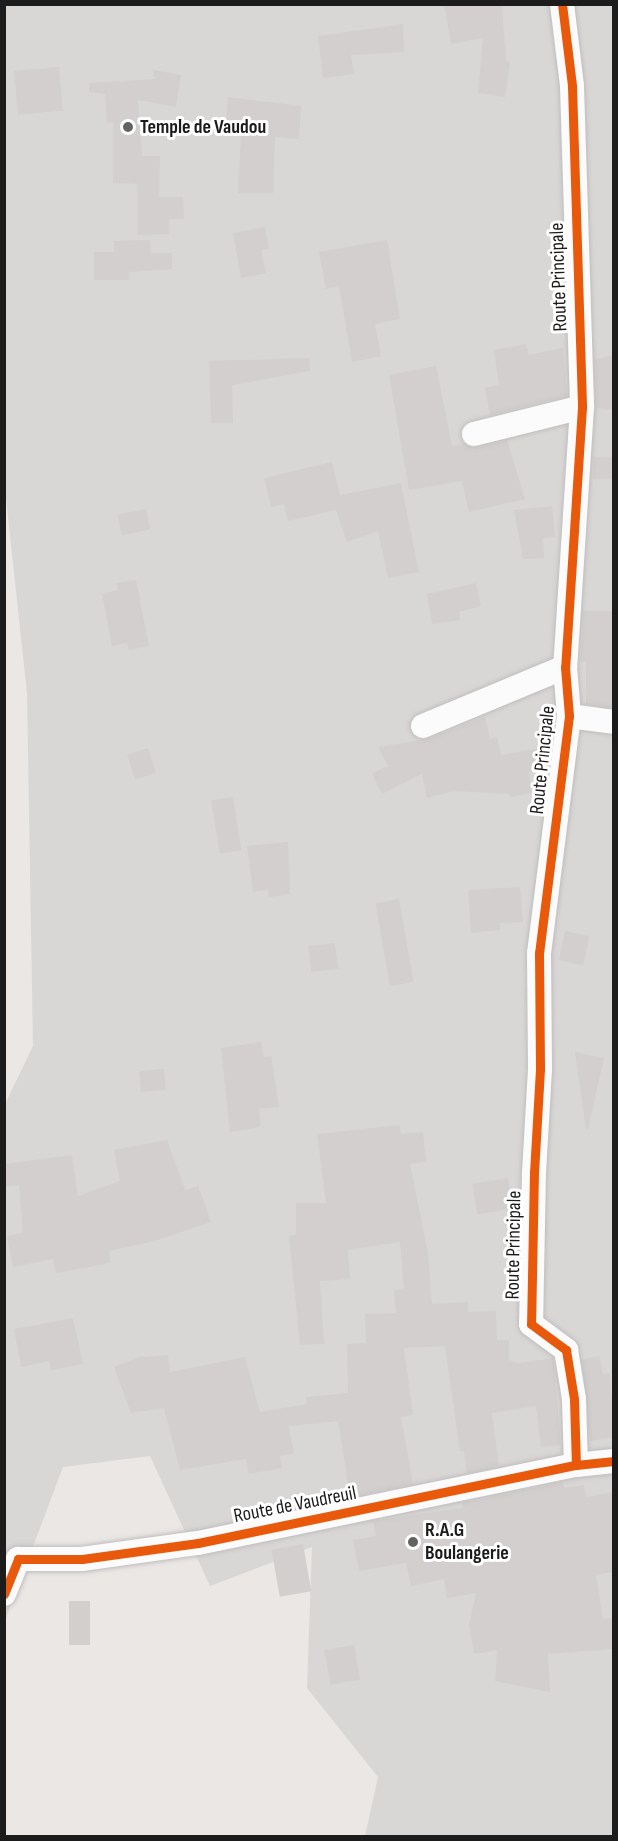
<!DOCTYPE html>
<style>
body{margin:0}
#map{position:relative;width:618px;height:1841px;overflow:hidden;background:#eae7e5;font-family:"Sofia Sans Condensed",sans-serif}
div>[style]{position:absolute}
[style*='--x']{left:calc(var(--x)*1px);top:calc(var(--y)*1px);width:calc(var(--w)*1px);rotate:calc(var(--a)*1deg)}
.residential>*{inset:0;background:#d9d7d6}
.building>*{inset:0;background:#d2cfce;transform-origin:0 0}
.roads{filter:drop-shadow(0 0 2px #c0bebd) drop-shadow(0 0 2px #c0bebd)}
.minor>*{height:24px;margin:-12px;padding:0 12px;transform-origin:12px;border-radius:12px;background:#fcfbfb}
.cycleway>*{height:9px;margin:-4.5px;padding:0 4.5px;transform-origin:4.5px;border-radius:4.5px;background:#e8590c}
.dots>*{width:16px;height:16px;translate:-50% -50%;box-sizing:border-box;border:3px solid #fff;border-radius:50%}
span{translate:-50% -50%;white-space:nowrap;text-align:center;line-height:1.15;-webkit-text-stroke:6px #fff;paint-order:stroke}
.poi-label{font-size:20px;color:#1c1c1c;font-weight:700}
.left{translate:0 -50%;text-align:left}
.street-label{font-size:20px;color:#1c1c1c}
.frame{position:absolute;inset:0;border:6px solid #1c1c1c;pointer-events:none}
</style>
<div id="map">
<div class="residential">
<i style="clip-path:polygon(5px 5px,613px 5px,613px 1836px,365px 1836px,378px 1777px,307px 1688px,312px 1547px,210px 1586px,150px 1456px,63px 1467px,5px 1621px,5px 1104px,33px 1046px,27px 693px,4px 480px)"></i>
</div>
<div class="building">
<i style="clip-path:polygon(444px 4px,502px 4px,506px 61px,510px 62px,505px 97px,478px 93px,483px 38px,451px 44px)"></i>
<i style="clip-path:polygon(403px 24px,404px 52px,351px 55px,354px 74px,323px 78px,318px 36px)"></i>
<i style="left:59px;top:67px;width:44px;height:45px;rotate:85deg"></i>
<i style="clip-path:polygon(153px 70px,181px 75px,176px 107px,138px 100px,142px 156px,160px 156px,159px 197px,183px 197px,184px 219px,169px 219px,169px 234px,138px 235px,137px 184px,113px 183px,113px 122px,107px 123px,105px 94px,89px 92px,89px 83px,155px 79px)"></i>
<i style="clip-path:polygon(228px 97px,301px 106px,299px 139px,275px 137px,273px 193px,238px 193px,241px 133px,225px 131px)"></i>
<i style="clip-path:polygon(265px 227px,269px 249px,261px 250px,266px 273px,241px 278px,233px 233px)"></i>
<i style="clip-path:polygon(150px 240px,151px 253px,172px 253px,172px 269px,129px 272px,129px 280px,94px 280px,94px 252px,114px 252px,114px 241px)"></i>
<i style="clip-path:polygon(387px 240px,400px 319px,375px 324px,381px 356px,352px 362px,339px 286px,326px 289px,319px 252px)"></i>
<i style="clip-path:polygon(526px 344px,529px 355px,563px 348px,567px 396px,490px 415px,485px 388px,499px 385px,494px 350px)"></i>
<i style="clip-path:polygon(614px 355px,614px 410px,596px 408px,595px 359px)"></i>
<i style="clip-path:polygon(309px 358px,310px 371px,232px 385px,233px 423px,211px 423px,209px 361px)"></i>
<i style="clip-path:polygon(436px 366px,452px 446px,464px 444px,477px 448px,507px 440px,525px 499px,469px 512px,462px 481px,409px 490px,389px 375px)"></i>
<i style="left:593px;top:457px;width:21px;height:22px"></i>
<i style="clip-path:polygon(332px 462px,340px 495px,401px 483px,419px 572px,388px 578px,378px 531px,347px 542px,336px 510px,288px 521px,284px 504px,271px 507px,264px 478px)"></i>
<i style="clip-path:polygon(552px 506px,555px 537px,543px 538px,544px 558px,523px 559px,514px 510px)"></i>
<i style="left:146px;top:509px;width:21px;height:29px;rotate:79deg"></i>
<i style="clip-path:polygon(136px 580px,149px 646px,129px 650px,127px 643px,112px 646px,102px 594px,118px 590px,117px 583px)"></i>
<i style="clip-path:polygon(476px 583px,481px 606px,459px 612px,460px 620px,432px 624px,427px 594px)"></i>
<i style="clip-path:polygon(583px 611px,612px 611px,614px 708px,586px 704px,586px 661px,581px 662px)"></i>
<i style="clip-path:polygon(485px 717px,490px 739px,497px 737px,501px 755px,551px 746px,548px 771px,529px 772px,531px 793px,510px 797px,509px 794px,454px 791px,427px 798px,422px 774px,382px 794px,372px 773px,388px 766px,378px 747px,428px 739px)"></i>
<i style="left:148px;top:748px;width:26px;height:22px;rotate:72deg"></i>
<i style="left:233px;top:797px;width:54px;height:22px;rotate:81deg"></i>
<i style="clip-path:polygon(288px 842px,290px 894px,269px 897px,268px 890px,253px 892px,247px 846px)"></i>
<i style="clip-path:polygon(520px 887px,523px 922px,500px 923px,500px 930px,471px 933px,468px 890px)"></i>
<i style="left:399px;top:899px;width:84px;height:24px;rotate:80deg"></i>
<i style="left:565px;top:931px;width:25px;height:30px;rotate:12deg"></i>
<i style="left:335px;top:943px;width:26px;height:27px;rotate:83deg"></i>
<i style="clip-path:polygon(261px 1042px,264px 1057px,271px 1056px,279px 1107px,259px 1109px,261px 1125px,256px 1128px,230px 1132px,221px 1048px)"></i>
<i style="clip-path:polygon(575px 1052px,604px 1058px,588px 1129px,586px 1129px)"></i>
<i style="left:164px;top:1069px;width:21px;height:25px;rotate:85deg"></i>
<i style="clip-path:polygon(399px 1125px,401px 1134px,423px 1132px,426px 1162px,410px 1164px,428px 1252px,432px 1304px,468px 1302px,468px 1312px,496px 1311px,497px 1340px,509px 1340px,509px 1360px,519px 1363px,553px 1358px,561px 1445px,541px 1447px,536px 1406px,492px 1413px,499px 1466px,467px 1473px,464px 1451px,460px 1451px,445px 1346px,404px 1348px,413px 1415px,401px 1417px,413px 1484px,350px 1497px,338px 1421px,289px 1426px,294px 1453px,280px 1456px,282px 1468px,249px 1474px,246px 1459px,180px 1470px,164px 1408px,131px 1413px,114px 1367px,139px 1357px,168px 1355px,170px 1372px,245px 1357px,260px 1412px,307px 1404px,306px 1397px,348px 1393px,347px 1344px,366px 1343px,365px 1314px,396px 1313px,394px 1290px,404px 1289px,400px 1242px,348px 1250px,350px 1279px,320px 1281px,324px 1344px,300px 1345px,289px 1236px,296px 1235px,296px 1203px,326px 1203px,317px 1134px)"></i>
<i style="clip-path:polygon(167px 1140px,185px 1190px,198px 1186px,211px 1222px,155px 1241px,109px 1251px,110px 1263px,56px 1273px,53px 1259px,13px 1267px,7px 1236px,23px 1233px,19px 1185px,4px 1187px,4px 1164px,72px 1155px,78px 1196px,120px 1181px,114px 1150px)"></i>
<i style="left:508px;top:1178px;width:31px;height:36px;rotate:81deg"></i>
<i style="clip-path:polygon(73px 1318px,83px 1364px,51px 1370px,49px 1361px,21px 1367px,14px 1329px)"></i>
<i style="clip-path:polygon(599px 1356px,603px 1374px,610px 1373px,614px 1437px,590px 1441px,582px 1360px)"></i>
<i style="clip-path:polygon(563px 1482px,564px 1488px,584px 1485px,586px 1497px,614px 1492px,614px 1572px,596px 1575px,603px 1619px,614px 1617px,614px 1649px,548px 1654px,550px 1692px,495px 1681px,497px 1650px,474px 1654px,469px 1625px,476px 1593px,447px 1598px,444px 1579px,411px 1586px,406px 1563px,359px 1571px,353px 1540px,376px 1536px,373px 1521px,463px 1508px,462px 1503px)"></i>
<i style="left:303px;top:1544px;width:48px;height:32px;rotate:80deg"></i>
<i style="left:69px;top:1601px;width:21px;height:44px"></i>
<i style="left:354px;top:1645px;width:35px;height:30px;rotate:80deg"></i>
</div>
<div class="roads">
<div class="minor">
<i style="--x:562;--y:4;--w:83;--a:83"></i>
<i style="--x:572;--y:86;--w:321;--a:88.2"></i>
<i style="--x:582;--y:407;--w:261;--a:93.7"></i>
<i style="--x:565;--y:667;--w:49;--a:85.3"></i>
<i style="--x:569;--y:716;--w:239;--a:97.2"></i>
<i style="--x:539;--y:953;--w:116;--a:89.5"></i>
<i style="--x:540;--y:1069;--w:103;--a:93.3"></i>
<i style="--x:534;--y:1172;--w:152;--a:91.1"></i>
<i style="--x:531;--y:1324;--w:44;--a:36.6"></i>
<i style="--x:566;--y:1350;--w:50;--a:80.7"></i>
<i style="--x:574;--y:1399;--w:66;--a:88.3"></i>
<i style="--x:474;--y:434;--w:111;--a:-14"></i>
<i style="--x:569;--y:716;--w:45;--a:7.6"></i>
<i style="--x:423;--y:726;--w:154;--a:-22.6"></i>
<i style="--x:4;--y:1594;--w:38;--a:-68"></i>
<i style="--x:18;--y:1559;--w:64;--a:0"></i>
<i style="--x:82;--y:1559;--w:117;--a:-7.9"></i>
<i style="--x:198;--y:1543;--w:386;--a:-11.7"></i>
<i style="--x:576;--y:1465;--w:38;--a:-6"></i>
</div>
</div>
<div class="cycleway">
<i style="--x:562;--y:4;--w:83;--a:83"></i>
<i style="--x:572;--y:86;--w:321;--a:88.2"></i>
<i style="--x:582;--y:407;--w:261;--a:93.7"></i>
<i style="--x:565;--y:667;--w:49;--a:85.3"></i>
<i style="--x:569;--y:716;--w:239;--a:97.2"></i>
<i style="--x:539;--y:953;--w:116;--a:89.5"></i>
<i style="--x:540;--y:1069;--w:103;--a:93.3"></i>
<i style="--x:534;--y:1172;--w:152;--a:91.1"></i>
<i style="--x:531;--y:1324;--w:44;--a:36.6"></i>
<i style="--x:566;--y:1350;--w:50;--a:80.7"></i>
<i style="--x:574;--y:1399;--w:66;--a:88.3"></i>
<i style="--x:4;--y:1594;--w:38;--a:-68"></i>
<i style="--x:18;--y:1559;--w:64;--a:0"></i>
<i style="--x:82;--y:1559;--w:117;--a:-7.9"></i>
<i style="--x:198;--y:1543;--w:386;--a:-11.7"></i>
<i style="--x:576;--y:1465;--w:38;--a:-6"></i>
</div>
<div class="dots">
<i style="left:128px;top:127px;background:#646362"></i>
<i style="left:413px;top:1542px;background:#646362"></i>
</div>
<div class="poi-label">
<span class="left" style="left:140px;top:127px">Temple de Vaudou</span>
<span class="left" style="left:425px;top:1542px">R.A.G<br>Boulangerie</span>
</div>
<div class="street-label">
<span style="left:559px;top:277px;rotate:-92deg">Route Principale</span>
<span style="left:543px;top:760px;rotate:-84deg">Route Principale</span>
<span style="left:514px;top:1245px;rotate:-89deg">Route Principale</span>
<span style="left:295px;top:1505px;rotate:-11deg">Route de Vaudreuil</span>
</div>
<div class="frame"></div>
</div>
